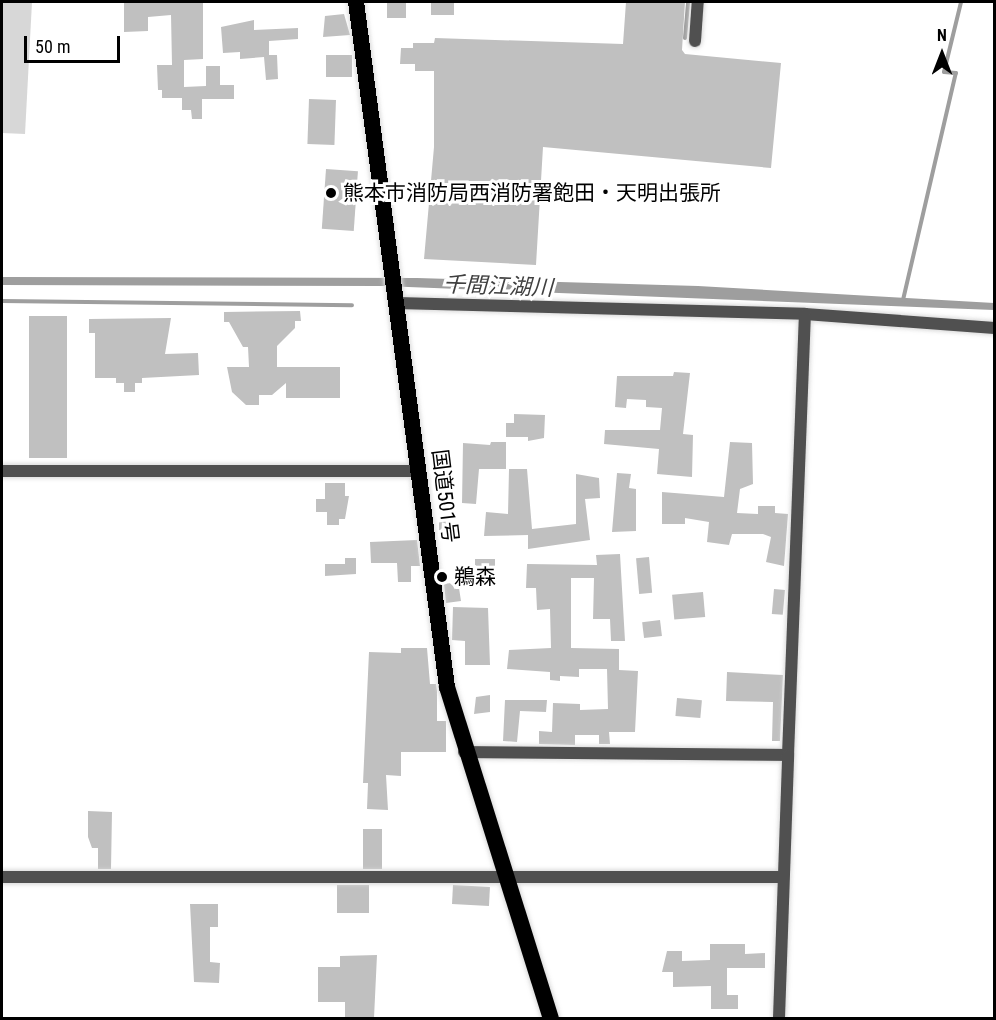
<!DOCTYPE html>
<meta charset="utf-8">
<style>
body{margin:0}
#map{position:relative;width:996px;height:1020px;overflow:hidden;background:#fff;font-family:"Roboto Condensed","Noto Sans JP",sans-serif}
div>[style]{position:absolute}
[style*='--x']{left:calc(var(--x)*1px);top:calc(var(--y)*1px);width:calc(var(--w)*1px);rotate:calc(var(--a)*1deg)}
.green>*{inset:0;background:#d7d7d7}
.water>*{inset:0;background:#9e9e9e}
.stream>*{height:4px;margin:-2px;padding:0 2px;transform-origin:2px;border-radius:2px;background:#9e9e9e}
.building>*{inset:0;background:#c0c0c0;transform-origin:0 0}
.roads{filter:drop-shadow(0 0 2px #dbdbdb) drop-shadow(0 0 2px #dbdbdb)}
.minor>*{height:12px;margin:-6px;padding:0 6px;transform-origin:6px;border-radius:6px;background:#505050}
.trunk>*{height:16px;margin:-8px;padding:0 8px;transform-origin:8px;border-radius:8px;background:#000}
.dots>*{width:16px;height:16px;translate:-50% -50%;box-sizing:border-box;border:3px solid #fff;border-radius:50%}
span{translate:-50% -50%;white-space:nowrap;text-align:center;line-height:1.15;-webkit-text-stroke:6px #fff;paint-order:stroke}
.poi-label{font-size:21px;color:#000}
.left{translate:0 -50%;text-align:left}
.street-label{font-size:21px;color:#000}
.water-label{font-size:22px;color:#3f3f3f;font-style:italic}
.frame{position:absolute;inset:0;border:3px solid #000;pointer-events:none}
.north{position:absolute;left:912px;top:24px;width:60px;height:60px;-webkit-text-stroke:4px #fff;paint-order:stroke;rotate:0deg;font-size:16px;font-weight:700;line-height:24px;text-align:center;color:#000}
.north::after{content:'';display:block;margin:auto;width:21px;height:27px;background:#000;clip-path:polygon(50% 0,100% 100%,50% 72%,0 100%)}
.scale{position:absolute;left:24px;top:36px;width:96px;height:27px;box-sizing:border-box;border:3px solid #000;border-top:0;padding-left:8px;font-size:18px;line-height:21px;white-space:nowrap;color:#000;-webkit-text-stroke:4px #fff;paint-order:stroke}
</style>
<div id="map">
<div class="green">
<i style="clip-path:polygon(2px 2px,32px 2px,25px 134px,2px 133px)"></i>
</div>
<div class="water">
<i style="clip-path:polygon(2px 277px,417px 278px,698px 286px,994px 303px,994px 310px,383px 286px,2px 285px)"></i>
</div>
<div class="stream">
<i style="--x:685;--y:38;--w:36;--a:-85"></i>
<i style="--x:903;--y:300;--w:233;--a:-76.9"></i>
<i style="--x:956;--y:73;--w:12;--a:-175"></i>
<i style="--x:944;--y:72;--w:72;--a:-76.3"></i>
<i style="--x:2;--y:301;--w:350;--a:0.7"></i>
</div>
<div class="building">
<i style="clip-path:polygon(203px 2px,203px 59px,184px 60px,184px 87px,206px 86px,206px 66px,220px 66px,220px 85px,234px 85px,234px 99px,202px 99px,202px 119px,192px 119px,191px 110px,182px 110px,182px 98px,162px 98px,162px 90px,158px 90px,157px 65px,172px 65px,171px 15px,148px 17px,148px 31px,124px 32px,124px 3px)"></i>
<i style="left:387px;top:2px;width:19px;height:16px"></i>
<i style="left:431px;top:2px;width:23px;height:13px"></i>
<i style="clip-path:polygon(626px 2px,685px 2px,682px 50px,685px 54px,781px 63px,771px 168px,543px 147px,536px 265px,424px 259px,434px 147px,434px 71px,415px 71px,415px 64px,400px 64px,401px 48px,413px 48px,413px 43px,434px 43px,435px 38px,623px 44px)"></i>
<i style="clip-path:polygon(344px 14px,350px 35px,323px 37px,325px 16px)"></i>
<i style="clip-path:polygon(254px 20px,254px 30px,298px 28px,298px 39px,269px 41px,269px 55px,277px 55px,278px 79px,266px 80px,264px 57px,240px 59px,240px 52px,223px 53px,221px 27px)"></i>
<i style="left:326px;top:55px;width:26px;height:22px"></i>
<i style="left:309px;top:99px;width:27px;height:45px;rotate:2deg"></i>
<i style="left:326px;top:169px;width:32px;height:60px;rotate:4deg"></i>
<i style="clip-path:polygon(300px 311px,301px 321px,295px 321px,295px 328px,277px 346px,277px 367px,340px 367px,340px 398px,286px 398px,286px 383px,272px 395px,259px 395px,259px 405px,246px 405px,232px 392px,227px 367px,249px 367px,248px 347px,243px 347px,229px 322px,224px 322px,224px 312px)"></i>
<i style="left:29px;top:316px;width:38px;height:142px"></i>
<i style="clip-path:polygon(171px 318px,165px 354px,198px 353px,199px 375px,142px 378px,142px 383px,135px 383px,135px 392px,124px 392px,124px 383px,116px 383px,116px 378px,95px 378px,95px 333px,89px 333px,89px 319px)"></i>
<i style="clip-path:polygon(674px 372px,690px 373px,683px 434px,693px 435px,692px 477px,657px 474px,659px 449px,604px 444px,605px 430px,660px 430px,662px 408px,646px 407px,646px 400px,627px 399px,626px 408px,615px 407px,617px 376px,673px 376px)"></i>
<i style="clip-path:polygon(514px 414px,545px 415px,544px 438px,528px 441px,528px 437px,506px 437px,506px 423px,514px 423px)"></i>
<i style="clip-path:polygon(491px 442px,506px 442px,506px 469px,479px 469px,476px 504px,462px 503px,463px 443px,490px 445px)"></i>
<i style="clip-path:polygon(730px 442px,752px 443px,753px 484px,740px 489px,737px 513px,758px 514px,758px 506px,775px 506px,775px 513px,788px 514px,784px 566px,766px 562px,771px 537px,763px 534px,732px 534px,729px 545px,707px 542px,709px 522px,685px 518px,685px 524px,662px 524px,662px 492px,724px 497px)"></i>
<i style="clip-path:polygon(509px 469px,527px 469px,532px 529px,576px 524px,576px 474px,599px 478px,600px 498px,585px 499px,590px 540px,528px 549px,528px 535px,484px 536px,486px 512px,508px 514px)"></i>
<i style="clip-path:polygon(617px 473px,631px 474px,629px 488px,636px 489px,636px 531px,612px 532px)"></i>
<i style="clip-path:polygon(325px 483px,345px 483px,345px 496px,349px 496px,345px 519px,339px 519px,339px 525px,327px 525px,327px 512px,316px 512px,316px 499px,325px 499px)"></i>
<i style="left:439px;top:516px;width:12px;height:16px"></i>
<i style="clip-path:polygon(417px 540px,420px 566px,411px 566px,411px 582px,398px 582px,397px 563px,371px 563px,370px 542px)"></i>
<i style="clip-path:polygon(620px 554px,625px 641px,611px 641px,610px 619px,593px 619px,594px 578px,571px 578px,571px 648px,619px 649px,619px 670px,638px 671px,635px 732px,609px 732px,610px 744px,599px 744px,599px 735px,575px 735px,575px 745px,539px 744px,539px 731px,552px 732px,553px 703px,580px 704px,580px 710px,608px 709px,607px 669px,579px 669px,579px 677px,560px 676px,560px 681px,550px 680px,550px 672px,507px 669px,509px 650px,551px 648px,550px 609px,537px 610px,536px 588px,526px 588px,527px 564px,597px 565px,596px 555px)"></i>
<i style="left:649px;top:557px;width:36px;height:13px;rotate:85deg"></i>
<i style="clip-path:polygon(345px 558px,356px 558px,356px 574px,325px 576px,325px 564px,345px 564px)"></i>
<i style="left:475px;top:559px;width:20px;height:27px"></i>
<i style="clip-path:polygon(458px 577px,473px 577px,473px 588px,459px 588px,461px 601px,446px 603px,444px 584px,458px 582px)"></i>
<i style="left:774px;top:589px;width:11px;height:25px;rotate:5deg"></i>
<i style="left:703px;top:592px;width:25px;height:31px;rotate:85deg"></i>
<i style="clip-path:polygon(453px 607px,488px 608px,490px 665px,465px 665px,465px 641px,452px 640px)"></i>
<i style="left:660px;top:620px;width:16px;height:18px;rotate:83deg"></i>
<i style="clip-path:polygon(401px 648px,427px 648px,430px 684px,436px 684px,437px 691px,437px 721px,446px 721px,446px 752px,401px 752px,401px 776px,386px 775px,388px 810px,367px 809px,368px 783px,363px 783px,369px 652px,401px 653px)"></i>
<i style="clip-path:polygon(727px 672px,783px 675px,780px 741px,772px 741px,773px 702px,726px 701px)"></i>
<i style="clip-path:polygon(490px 695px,490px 712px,474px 714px,476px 697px)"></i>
<i style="left:677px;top:698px;width:25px;height:18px;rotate:5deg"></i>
<i style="clip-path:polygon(505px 700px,547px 700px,546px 712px,520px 711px,517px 742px,503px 741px)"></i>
<i style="clip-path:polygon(88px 811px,112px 812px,111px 869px,98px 869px,98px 848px,92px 848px,88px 837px)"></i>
<i style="left:382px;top:829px;width:40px;height:19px;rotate:90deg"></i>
<i style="left:337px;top:885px;width:32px;height:28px"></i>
<i style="left:453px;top:885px;width:37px;height:19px;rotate:3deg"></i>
<i style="clip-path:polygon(190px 904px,218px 904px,218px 927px,210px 927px,210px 962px,220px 963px,219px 983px,194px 982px)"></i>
<i style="clip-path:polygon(710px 944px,745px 944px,745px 954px,765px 953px,765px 968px,727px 968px,727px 995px,738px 995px,738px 1009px,711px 1009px,711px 986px,673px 987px,673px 972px,662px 972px,667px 951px,682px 951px,682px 961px,710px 960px)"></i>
<i style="clip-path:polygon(377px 955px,374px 1018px,345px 1018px,345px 1002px,318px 1002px,318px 967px,340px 967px,340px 956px)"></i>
</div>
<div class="roads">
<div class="minor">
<i style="--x:695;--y:41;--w:39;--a:-86"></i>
<i style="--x:397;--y:303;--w:408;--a:1.5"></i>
<i style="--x:805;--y:314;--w:190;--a:4.2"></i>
<i style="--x:2;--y:471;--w:417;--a:0"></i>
<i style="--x:464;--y:752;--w:324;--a:0.5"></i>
<i style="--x:788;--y:755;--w:441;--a:-87.8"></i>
<i style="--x:2;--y:877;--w:779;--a:0"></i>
<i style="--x:779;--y:1018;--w:263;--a:-88"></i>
</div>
<div class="trunk">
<i style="--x:356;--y:2;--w:691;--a:82.43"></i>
<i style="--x:447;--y:687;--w:347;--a:72.6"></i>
</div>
</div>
<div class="dots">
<i style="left:331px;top:193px;background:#000"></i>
<i style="left:442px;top:577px;background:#000"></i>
</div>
<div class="poi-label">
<span class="left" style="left:343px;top:193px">熊本市消防局西消防署飽田・天明出張所</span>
<span class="left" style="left:454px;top:577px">鵜森</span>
</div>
<div class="street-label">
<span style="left:445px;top:496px;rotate:83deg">国道501号</span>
</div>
<div class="water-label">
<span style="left:498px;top:286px;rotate:2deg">千間江湖川</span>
</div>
<div class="frame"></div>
<div class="north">N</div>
<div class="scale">50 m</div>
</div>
